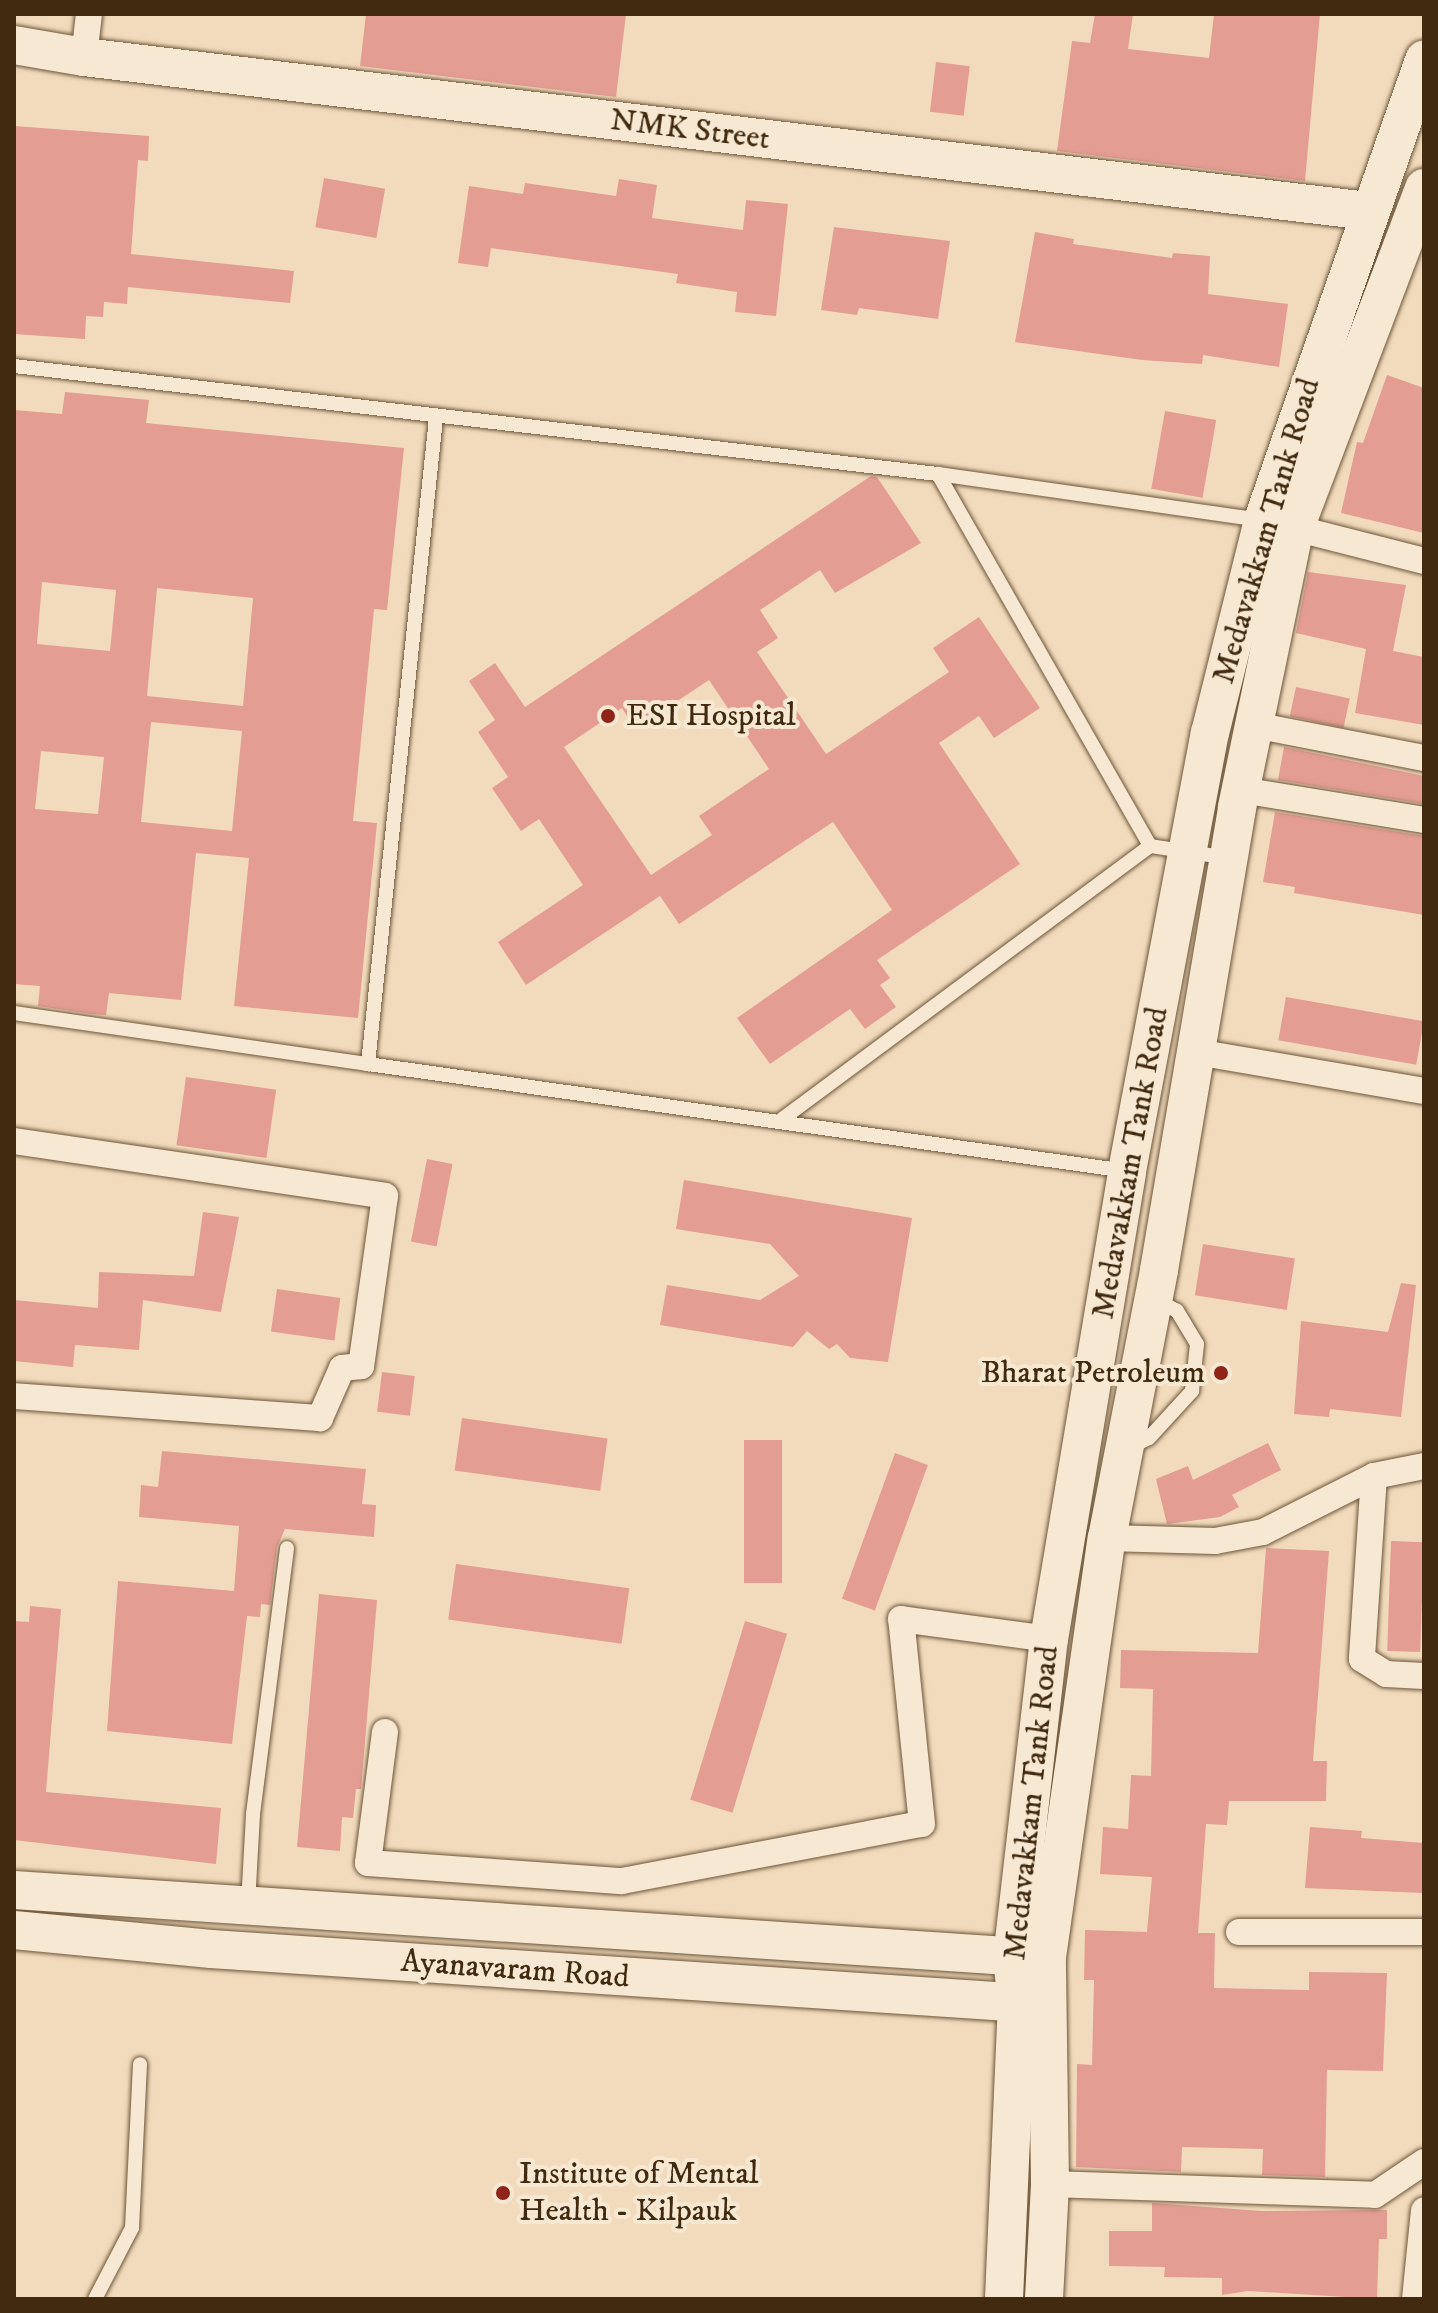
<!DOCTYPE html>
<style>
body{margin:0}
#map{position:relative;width:1438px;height:2313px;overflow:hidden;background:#f2dbbc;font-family:"IM FELL DW Pica",serif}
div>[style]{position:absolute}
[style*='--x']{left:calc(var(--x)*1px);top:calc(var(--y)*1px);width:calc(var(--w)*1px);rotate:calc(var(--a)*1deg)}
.building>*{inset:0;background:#e49d92;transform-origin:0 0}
.roads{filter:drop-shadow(0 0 2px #6d563a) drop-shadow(0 0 2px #6d563a)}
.lane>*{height:14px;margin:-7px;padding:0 7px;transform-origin:7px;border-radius:7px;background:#f7e8d3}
.street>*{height:26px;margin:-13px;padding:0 13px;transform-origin:13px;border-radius:13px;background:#f7e8d3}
.secondary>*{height:38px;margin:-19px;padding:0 19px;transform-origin:19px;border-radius:19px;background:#f7e8d3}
.dots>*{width:22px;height:22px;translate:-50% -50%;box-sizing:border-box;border:4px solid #f7e8d3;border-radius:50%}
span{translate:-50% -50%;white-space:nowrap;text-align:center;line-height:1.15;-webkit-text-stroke:8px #f7e8d3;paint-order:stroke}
.street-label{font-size:32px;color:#412a0f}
.poi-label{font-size:32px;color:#412a0f}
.left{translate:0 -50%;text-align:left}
.right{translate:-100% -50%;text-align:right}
.frame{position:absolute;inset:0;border:16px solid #412a0f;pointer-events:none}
</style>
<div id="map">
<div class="building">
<i style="clip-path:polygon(366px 14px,626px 14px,616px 97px,360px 66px)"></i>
<i style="clip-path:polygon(1095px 14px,1133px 14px,1128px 49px,1209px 58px,1214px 14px,1320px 14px,1305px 181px,1057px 151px,1072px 41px,1090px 43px)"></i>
<i style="left:936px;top:62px;width:34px;height:50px;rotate:7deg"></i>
<i style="clip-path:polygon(14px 126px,149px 136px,148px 161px,138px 160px,131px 254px,294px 271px,290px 303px,128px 287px,127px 304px,104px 302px,103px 317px,86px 316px,85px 339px,14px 334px)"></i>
<i style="left:324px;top:178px;width:62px;height:50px;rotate:10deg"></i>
<i style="clip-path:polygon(619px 179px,657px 185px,652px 218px,743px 230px,746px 200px,788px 204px,776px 316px,735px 312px,737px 292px,676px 283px,678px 274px,491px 248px,488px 267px,458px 263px,469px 186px,523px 194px,525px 183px,616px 196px)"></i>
<i style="clip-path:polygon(834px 227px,950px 241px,938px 319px,859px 308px,857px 315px,821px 310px)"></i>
<i style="clip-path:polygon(1035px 232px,1074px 239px,1073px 244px,1172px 258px,1173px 253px,1210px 256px,1208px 294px,1288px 304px,1279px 367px,1203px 355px,1202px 364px,1142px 360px,1015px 342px)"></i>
<i style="clip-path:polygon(1387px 375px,1424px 388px,1424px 533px,1341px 513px,1357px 442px,1363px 443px)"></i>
<i style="clip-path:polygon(evenodd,65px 392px,149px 400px,146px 423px,404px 448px,387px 610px,374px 609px,353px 821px,377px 823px,358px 1018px,234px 1006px,249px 858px,196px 853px,181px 1000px,109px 993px,106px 1015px,92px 1014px,38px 1006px,40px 986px,14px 984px,14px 410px,62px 414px,65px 392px,42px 582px,116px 590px,110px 651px,37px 644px,42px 582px,65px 392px,157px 588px,253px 598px,243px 706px,147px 696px,157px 588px,65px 392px,151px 722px,242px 731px,232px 831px,141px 822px,151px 722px,65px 392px,41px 751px,104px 757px,98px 814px,35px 809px,41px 751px)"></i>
<i style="left:1165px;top:411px;width:52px;height:79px;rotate:10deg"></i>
<i style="clip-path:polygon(evenodd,871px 476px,877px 477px,921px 543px,835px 593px,820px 570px,760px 610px,778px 638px,757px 652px,826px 754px,949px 672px,933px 648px,979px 617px,1040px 708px,994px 738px,979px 716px,939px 743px,1020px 864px,877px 960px,890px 978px,880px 985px,896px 1007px,865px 1029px,850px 1009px,770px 1064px,737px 1018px,892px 910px,833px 822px,679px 924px,660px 896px,526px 985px,498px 942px,583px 885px,539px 819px,521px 831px,492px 788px,508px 777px,478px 732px,495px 720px,469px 681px,495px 663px,525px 707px,871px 476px,709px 680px,769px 769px,699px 816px,712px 835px,651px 875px,564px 747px,622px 708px,635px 729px,709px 680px)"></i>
<i style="clip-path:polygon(1308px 572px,1406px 585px,1393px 651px,1424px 657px,1424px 725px,1355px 713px,1366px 649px,1296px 633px)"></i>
<i style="left:1296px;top:687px;width:55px;height:30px;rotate:12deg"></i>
<i style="clip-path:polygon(1284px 747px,1424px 776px,1424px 804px,1278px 780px)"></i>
<i style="clip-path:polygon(1275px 812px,1424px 836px,1424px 915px,1294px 893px,1295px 887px,1263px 882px)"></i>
<i style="left:1286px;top:997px;width:140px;height:44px;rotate:10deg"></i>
<i style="left:186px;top:1077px;width:91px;height:69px;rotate:8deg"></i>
<i style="left:427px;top:1159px;width:26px;height:84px;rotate:11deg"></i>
<i style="clip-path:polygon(684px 1180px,912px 1218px,888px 1362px,850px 1358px,837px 1344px,829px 1349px,807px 1331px,793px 1347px,660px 1325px,667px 1285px,760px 1300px,799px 1276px,770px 1244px,676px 1229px)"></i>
<i style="clip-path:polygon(203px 1212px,239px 1217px,221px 1312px,143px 1300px,139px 1350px,75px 1345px,73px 1367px,14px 1361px,14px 1300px,98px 1308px,99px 1272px,194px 1276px)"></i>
<i style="left:1203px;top:1244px;width:93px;height:52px;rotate:9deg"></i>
<i style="clip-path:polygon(1401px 1283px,1416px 1285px,1401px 1417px,1330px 1409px,1329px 1417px,1294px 1414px,1301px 1321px,1388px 1332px)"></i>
<i style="left:277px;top:1289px;width:64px;height:43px;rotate:8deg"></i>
<i style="left:382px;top:1372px;width:33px;height:40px;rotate:7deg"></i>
<i style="left:462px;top:1418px;width:147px;height:53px;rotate:8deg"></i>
<i style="left:744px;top:1440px;width:38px;height:143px"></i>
<i style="clip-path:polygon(1268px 1443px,1281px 1470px,1232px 1495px,1239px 1507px,1220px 1517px,1167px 1524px,1156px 1479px,1188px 1466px,1193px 1480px)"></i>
<i style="clip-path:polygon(162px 1451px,366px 1469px,362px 1504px,376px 1505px,374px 1537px,285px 1529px,277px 1547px,270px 1605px,261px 1604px,260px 1617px,247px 1616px,232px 1744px,107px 1731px,118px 1581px,234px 1591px,239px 1526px,139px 1517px,141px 1485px,158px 1487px)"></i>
<i style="left:895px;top:1453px;width:35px;height:155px;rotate:20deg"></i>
<i style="left:1391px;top:1541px;width:33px;height:110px;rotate:2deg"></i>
<i style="clip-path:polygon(1266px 1548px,1329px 1551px,1313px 1761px,1327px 1761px,1326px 1801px,1229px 1801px,1227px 1825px,1206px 1824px,1198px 1933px,1215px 1933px,1214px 1988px,1309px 1990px,1309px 1972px,1387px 1973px,1383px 2071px,1327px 2070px,1325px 2177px,1262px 2175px,1263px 2149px,1182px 2147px,1181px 2172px,1076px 2167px,1077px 2064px,1092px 2065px,1094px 1980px,1084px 1980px,1085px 1930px,1147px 1932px,1152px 1877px,1100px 1874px,1103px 1827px,1128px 1829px,1131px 1775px,1151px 1776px,1153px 1689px,1120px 1688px,1121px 1650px,1258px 1653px)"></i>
<i style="left:456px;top:1564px;width:175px;height:56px;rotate:8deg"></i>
<i style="clip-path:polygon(319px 1594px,377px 1600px,361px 1789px,356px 1789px,353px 1818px,342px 1817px,340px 1851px,297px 1847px)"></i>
<i style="clip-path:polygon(30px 1606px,61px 1609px,46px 1792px,221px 1808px,216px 1864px,14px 1840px,14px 1621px,29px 1622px)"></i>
<i style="left:745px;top:1621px;width:44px;height:187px;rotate:17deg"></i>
<i style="clip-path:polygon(1310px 1827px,1362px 1831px,1361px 1838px,1424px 1843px,1424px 1893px,1305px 1888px)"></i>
<i style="clip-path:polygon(1152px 2203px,1262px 2211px,1387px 2210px,1387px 2239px,1379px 2239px,1377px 2299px,1248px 2291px,1222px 2295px,1222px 2278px,1164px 2277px,1165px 2267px,1109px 2266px,1109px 2231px,1152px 2231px)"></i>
</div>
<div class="roads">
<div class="lane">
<i style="--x:14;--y:366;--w:930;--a:6.67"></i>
<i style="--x:938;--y:474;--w:328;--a:8.1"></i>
<i style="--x:436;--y:418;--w:650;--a:96.01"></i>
<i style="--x:368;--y:1064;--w:766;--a:8.03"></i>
<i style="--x:938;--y:474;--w:428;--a:60.3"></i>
<i style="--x:1150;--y:846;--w:79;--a:8.7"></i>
<i style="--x:14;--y:1013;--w:358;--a:8.2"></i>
<i style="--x:781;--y:1120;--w:460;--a:-36.6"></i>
<i style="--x:1129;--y:1448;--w:22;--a:-27"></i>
<i style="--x:1149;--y:1438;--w:64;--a:-47.5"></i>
<i style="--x:1192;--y:1391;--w:47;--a:-83.9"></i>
<i style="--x:1197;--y:1344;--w:39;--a:-121"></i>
<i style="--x:1177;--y:1311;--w:26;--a:-152"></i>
<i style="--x:248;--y:1904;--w:90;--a:-86.8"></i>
<i style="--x:253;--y:1814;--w:268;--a:-82.7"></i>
<i style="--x:95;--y:2299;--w:80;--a:-62.5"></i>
<i style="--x:132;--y:2228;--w:164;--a:-87.2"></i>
</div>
<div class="street">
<i style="--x:84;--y:57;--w:43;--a:-83.4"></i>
<i style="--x:1295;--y:528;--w:133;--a:14.3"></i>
<i style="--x:1254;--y:725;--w:173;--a:11"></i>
<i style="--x:1241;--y:790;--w:185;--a:9.3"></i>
<i style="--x:1196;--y:1052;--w:231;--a:9.7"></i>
<i style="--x:14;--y:1141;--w:375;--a:8.4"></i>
<i style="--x:385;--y:1196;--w:172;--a:98"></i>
<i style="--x:361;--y:1366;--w:19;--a:174"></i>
<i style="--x:342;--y:1368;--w:55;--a:113.7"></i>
<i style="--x:320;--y:1418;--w:307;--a:-175.9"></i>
<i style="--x:1374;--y:1476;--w:183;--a:93.8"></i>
<i style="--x:1362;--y:1659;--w:28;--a:32"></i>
<i style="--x:1386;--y:1674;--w:38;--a:3"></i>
<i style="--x:1107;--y:1538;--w:108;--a:1.6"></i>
<i style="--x:1215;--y:1541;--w:49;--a:-10.6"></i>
<i style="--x:1263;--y:1532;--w:124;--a:-26.8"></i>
<i style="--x:1374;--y:1476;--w:51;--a:-11.3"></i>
<i style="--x:385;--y:1732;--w:132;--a:97.4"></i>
<i style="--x:368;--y:1863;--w:255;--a:4.1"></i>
<i style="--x:622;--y:1881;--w:305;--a:-10.8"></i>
<i style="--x:922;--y:1824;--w:206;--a:-95.8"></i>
<i style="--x:901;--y:1619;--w:149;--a:7.7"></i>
<i style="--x:1239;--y:1932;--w:185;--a:0"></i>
<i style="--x:1050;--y:2184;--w:325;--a:1.9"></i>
<i style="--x:1375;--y:2195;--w:59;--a:-34"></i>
<i style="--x:1415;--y:2299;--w:89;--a:-84.2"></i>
</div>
<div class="secondary">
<i style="--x:14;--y:45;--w:71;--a:9.7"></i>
<i style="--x:84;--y:57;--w:1292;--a:6.84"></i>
<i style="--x:14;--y:1890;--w:1025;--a:3.8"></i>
<i style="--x:14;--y:1930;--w:198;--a:5.5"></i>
<i style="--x:211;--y:1949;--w:831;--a:3.8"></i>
<i style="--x:1004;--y:2299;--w:295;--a:-87.5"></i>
<i style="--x:1017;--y:2004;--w:46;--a:-96.2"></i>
<i style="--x:1012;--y:1958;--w:321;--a:-83.4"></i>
<i style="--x:1049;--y:1639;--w:474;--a:-80.5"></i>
<i style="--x:1127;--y:1171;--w:446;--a:-79.3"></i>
<i style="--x:1210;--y:733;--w:219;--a:-76"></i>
<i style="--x:1263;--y:520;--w:488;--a:-70.7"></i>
<i style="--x:1044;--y:2299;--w:115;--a:-87"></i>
<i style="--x:1050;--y:2184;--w:227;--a:-90.8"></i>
<i style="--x:1047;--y:1957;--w:423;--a:-81.9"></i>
<i style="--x:1107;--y:1538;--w:273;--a:-79"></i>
<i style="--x:1159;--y:1270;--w:470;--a:-80.4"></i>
<i style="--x:1237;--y:807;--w:285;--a:-78.3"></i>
<i style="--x:1295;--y:528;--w:364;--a:-69.2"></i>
</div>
</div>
<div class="dots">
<i style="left:608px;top:716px;background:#8f2418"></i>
<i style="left:1221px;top:1373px;background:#8f2418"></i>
<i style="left:503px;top:2193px;background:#8f2418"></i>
</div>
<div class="street-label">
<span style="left:690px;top:130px;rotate:7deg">NMK Street</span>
<span style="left:1267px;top:531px;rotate:-74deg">Medavakkam Tank Road</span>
<span style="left:1131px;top:1163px;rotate:-80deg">Medavakkam Tank Road</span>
<span style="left:1032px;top:1803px;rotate:-84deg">Medavakkam Tank Road</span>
<span style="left:515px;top:1970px;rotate:4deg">Ayanavaram Road</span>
</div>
<div class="poi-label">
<span class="left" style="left:626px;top:716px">ESI Hospital</span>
<span class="right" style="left:1205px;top:1373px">Bharat Petroleum</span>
<span class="left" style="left:519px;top:2193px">Institute of Mental<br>Health - Kilpauk</span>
</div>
<div class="frame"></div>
</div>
